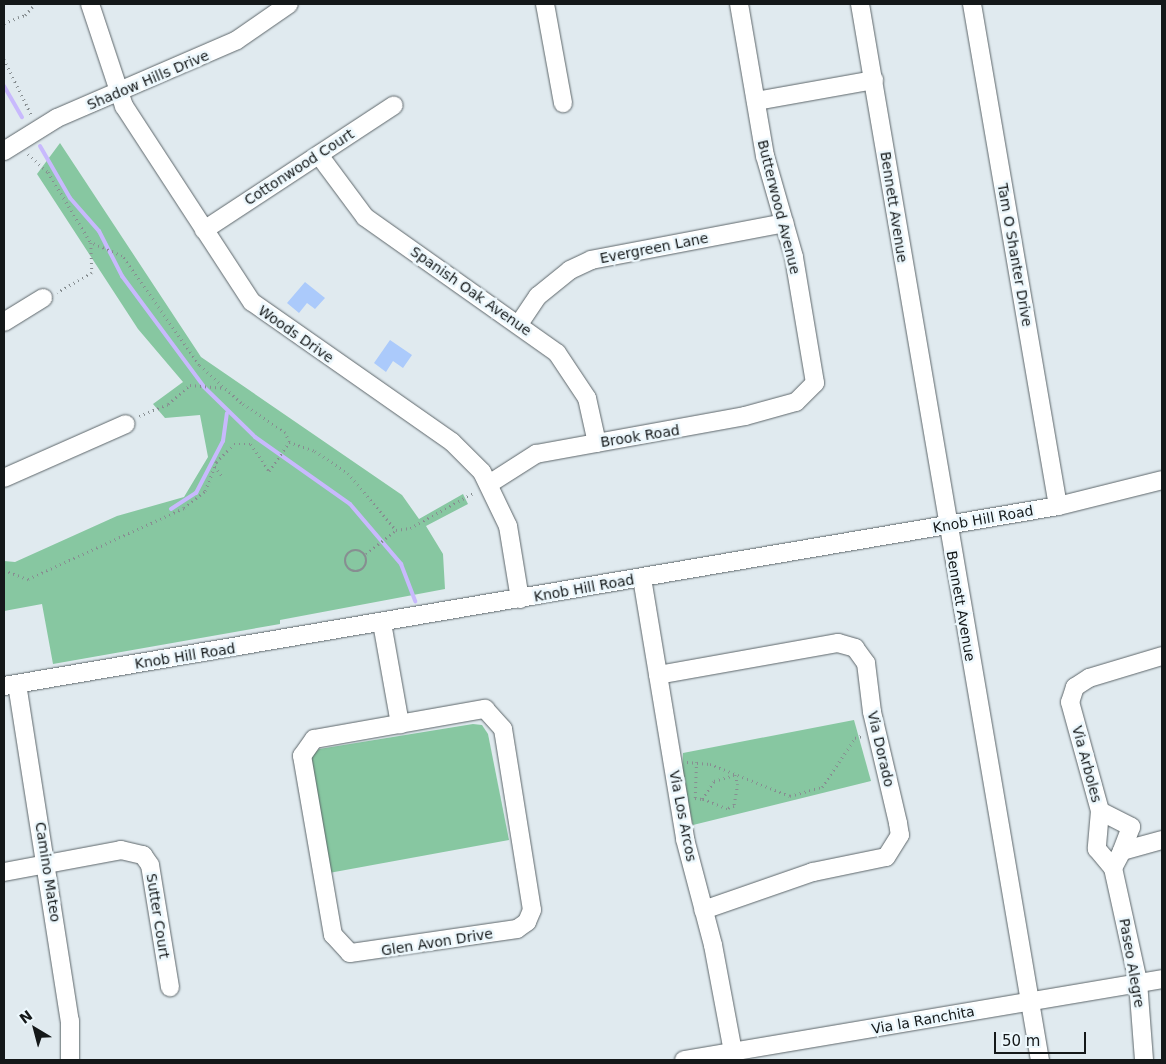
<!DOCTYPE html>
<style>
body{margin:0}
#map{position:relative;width:1166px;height:1064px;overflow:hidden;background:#e0eaef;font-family:"DejaVu Sans",sans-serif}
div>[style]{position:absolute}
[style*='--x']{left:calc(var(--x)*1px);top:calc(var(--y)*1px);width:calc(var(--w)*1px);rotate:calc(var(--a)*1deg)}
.green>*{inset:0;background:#87c7a1}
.stream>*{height:4px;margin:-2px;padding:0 2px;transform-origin:2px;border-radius:2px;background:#c8b9fd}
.building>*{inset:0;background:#abcafb}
.path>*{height:2.5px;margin-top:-1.25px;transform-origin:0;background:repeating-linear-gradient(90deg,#878e91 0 1px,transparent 0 5px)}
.path>.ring{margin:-1.25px;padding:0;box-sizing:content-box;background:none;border:2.5px solid #878e91;border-radius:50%}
.roads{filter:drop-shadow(0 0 1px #5d666a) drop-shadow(0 0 1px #5d666a)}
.minor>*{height:18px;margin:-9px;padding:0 9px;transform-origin:9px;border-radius:9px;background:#fff}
span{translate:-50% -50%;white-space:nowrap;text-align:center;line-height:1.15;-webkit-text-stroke:5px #edf8fd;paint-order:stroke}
.street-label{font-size:14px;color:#141819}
.frame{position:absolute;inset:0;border:5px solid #141819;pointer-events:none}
.north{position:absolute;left:10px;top:1004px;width:50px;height:50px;-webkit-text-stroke:4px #edf8fd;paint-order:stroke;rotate:323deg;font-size:14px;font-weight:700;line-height:20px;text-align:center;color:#141819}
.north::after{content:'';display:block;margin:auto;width:18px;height:22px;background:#141819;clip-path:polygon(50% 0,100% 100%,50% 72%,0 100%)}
.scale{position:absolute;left:994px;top:1032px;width:92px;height:22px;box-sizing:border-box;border:2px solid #141819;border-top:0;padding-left:6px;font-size:15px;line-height:18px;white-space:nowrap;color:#141819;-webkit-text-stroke:4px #edf8fd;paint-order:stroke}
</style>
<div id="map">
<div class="green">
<i style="clip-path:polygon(60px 143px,201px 357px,402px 495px,419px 519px,463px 494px,468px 504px,426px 526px,443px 554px,445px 589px,280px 620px,280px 624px,53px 664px,42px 604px,4px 611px,4px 561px,15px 562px,117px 516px,184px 497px,208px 457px,200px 415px,165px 418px,153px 404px,183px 382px,138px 329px,37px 174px)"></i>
<i style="clip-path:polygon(854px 720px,871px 781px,693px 825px,682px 776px,683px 753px)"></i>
<i style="clip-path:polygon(473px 724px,482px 725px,488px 734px,509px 840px,329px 873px,311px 756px,319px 749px)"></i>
</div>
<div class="stream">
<i style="--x:4;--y:86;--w:36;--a:60"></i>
<i style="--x:40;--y:146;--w:60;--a:60"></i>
<i style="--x:70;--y:198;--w:44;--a:48.7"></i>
<i style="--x:99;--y:231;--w:51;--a:62.9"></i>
<i style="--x:122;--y:276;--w:138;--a:53.5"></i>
<i style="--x:204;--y:387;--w:71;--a:44.4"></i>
<i style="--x:255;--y:437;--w:116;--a:35.2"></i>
<i style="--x:350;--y:504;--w:79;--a:49.6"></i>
<i style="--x:401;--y:564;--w:40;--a:69"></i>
<i style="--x:171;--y:509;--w:30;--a:-33"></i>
<i style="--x:196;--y:493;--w:59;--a:-62.6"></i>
<i style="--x:223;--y:441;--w:28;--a:-82"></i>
</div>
<div class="building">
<i style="clip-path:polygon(305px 282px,325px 298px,315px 309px,307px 303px,299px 313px,287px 303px)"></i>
<i style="clip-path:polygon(390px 340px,412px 355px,403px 368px,393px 361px,386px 372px,374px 363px)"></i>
</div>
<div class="path">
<i style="--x:4;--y:23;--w:22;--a:-21"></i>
<i style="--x:25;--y:15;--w:15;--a:-48"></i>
<i style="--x:4;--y:59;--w:64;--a:63.8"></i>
<i style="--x:28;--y:154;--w:27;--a:42"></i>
<i style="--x:48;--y:172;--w:83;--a:58.8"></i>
<i style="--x:91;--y:243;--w:30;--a:88"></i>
<i style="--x:92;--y:273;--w:40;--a:150.3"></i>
<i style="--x:139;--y:416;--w:31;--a:-22"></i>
<i style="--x:168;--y:404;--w:29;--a:-41"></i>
<i style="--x:190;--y:385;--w:35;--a:5"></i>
<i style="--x:289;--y:442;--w:28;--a:19"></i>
<i style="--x:315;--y:451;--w:40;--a:34"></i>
<i style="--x:348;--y:473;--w:75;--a:49.9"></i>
<i style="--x:396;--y:530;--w:14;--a:-8"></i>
<i style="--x:410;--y:528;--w:74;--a:-29"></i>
<i style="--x:215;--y:466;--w:14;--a:54"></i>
<i class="ring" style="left:345px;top:550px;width:19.5px;height:19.5px"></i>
<i style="--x:366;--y:554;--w:38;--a:-39"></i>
<i style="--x:4;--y:570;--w:26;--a:21"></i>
<i style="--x:28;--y:579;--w:171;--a:-24.5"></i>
<i style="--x:184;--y:508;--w:27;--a:-39"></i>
<i style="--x:205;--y:491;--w:31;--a:-69"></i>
<i style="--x:216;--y:462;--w:25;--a:-45"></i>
<i style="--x:234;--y:444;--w:17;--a:0"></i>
<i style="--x:251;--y:444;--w:32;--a:56"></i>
<i style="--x:269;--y:471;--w:35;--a:-55"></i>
<i style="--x:289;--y:442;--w:10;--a:-114"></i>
<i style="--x:285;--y:433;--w:53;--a:-145.7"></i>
<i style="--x:241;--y:403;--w:57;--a:-137.9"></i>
<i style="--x:199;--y:365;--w:133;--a:-125.2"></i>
<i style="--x:122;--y:256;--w:34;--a:-157"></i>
<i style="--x:687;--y:762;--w:23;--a:5"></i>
<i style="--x:710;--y:764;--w:86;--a:21.8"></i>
<i style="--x:790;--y:796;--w:33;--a:-16"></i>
<i style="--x:822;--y:787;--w:59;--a:-56"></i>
<i style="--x:855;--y:738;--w:7;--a:-16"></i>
<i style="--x:695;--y:798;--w:7;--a:8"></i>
<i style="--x:702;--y:799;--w:22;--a:-56"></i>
<i style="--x:714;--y:781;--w:22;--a:-16"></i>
<i style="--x:735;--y:775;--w:9;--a:72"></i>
<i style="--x:738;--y:784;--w:22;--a:100"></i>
<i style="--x:734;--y:806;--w:8;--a:157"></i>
<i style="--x:727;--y:809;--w:27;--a:-158"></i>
<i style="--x:695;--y:798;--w:36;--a:-88"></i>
</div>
<div class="roads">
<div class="minor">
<i style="--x:90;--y:4;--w:108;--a:71.6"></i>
<i style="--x:124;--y:106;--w:234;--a:56.9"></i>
<i style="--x:252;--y:302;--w:244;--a:35"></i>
<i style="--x:452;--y:442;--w:42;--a:45"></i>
<i style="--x:482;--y:472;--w:60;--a:64.3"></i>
<i style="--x:508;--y:526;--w:74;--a:80.7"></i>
<i style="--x:545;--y:4;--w:101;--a:79.7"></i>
<i style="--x:860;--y:4;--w:1071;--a:80.33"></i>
<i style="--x:972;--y:4;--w:509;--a:80.28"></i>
<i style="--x:756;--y:101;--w:120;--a:-10.1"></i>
<i style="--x:4;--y:151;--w:62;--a:-31.9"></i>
<i style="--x:57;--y:118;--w:196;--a:-23.4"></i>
<i style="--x:237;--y:40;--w:63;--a:-34.7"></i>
<i style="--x:319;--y:155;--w:77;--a:53.4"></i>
<i style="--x:365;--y:217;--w:235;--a:35.3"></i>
<i style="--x:557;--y:353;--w:54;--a:56.3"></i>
<i style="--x:587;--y:398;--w:46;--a:77.5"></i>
<i style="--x:204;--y:230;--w:227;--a:-33.3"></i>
<i style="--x:4;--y:322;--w:46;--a:-31.6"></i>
<i style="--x:519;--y:324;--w:34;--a:-56"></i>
<i style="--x:538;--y:296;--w:41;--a:-39.1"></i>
<i style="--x:570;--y:270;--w:23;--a:-25"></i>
<i style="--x:591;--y:260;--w:197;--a:-10.8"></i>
<i style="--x:4;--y:478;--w:133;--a:-23.9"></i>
<i style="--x:489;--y:484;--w:56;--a:-32.6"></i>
<i style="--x:536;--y:454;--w:212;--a:-10.3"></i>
<i style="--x:745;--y:416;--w:53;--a:-15.4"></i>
<i style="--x:796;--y:402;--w:27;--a:-45"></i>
<i style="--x:815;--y:383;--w:128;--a:-99.5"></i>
<i style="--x:794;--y:257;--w:105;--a:-106"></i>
<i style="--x:765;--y:156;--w:154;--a:-99.7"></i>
<i style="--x:642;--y:578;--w:265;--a:80.6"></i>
<i style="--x:685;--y:839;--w:110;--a:75.2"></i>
<i style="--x:713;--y:945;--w:109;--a:79.4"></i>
<i style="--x:382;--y:623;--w:103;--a:79.9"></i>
<i style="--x:1162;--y:656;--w:76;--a:163.2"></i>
<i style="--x:1089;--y:678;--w:17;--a:147"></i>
<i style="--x:1075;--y:687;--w:16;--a:108"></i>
<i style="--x:1070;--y:702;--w:113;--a:74.6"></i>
<i style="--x:1100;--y:811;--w:38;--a:95"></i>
<i style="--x:1097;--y:849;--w:25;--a:50"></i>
<i style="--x:1113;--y:868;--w:19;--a:-62"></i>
<i style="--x:1122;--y:851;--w:41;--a:-15.4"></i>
<i style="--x:658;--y:675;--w:183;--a:-10.1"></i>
<i style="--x:838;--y:643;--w:18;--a:16"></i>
<i style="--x:855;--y:648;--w:19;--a:54"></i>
<i style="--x:866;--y:663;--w:49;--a:83"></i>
<i style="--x:872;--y:712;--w:114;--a:76.8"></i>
<i style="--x:898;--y:823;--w:12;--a:81"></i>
<i style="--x:900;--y:835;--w:26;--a:122"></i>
<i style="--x:886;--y:857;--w:75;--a:168.4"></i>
<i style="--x:813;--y:872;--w:116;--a:160.9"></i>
<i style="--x:17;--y:684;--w:341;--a:81.1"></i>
<i style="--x:70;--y:1021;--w:39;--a:90"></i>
<i style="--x:4;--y:686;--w:1069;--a:-9.69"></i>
<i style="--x:1058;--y:506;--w:107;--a:-14"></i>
<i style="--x:485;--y:709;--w:27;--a:48"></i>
<i style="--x:503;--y:729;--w:183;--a:80.9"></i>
<i style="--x:532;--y:910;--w:13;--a:113"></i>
<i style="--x:527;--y:922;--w:12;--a:145"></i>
<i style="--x:517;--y:929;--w:169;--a:171.8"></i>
<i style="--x:350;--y:953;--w:25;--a:-133"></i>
<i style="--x:333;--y:935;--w:182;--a:-99.8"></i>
<i style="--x:302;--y:756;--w:21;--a:-55"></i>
<i style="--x:314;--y:739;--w:174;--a:-10"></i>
<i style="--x:1100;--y:811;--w:35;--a:27"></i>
<i style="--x:1131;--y:827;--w:26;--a:111"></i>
<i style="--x:1113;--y:868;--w:117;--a:77.6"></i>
<i style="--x:1138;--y:982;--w:78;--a:85.6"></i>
<i style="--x:4;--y:872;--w:119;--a:-10.6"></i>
<i style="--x:121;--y:850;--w:23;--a:13"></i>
<i style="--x:143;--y:855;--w:12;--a:55"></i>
<i style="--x:150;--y:865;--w:124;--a:80.7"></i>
<i style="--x:684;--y:1060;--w:485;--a:-9.6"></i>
</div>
</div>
<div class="street-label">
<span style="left:148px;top:80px;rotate:-23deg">Shadow Hills Drive</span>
<span style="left:299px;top:167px;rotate:-33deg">Cottonwood Court</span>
<span style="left:779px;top:207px;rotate:76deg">Butterwood Avenue</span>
<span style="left:894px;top:207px;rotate:81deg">Bennett Avenue</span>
<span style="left:654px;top:248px;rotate:-11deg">Evergreen Lane</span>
<span style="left:1015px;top:255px;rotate:80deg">Tam O Shanter Drive</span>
<span style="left:471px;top:291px;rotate:35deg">Spanish Oak Avenue</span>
<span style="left:296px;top:334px;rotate:35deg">Woods Drive</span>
<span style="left:640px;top:436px;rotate:-9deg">Brook Road</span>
<span style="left:983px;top:519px;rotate:-10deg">Knob Hill Road</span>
<span style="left:584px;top:588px;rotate:-10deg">Knob Hill Road</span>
<span style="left:961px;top:606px;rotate:80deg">Bennett Avenue</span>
<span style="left:185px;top:656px;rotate:-9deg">Knob Hill Road</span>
<span style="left:881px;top:749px;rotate:77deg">Via Dorado</span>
<span style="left:1087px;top:764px;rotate:75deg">Via Arboles</span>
<span style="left:683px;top:816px;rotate:79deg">Via Los Arcos</span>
<span style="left:48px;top:872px;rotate:81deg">Camino Mateo</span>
<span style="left:158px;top:916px;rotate:81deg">Sutter Court</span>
<span style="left:437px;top:942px;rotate:-9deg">Glen Avon Drive</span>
<span style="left:1132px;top:963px;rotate:80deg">Paseo Alegre</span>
<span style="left:923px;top:1020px;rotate:-10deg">Via la Ranchita</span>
</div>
<div class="frame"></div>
<div class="north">N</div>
<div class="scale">50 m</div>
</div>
